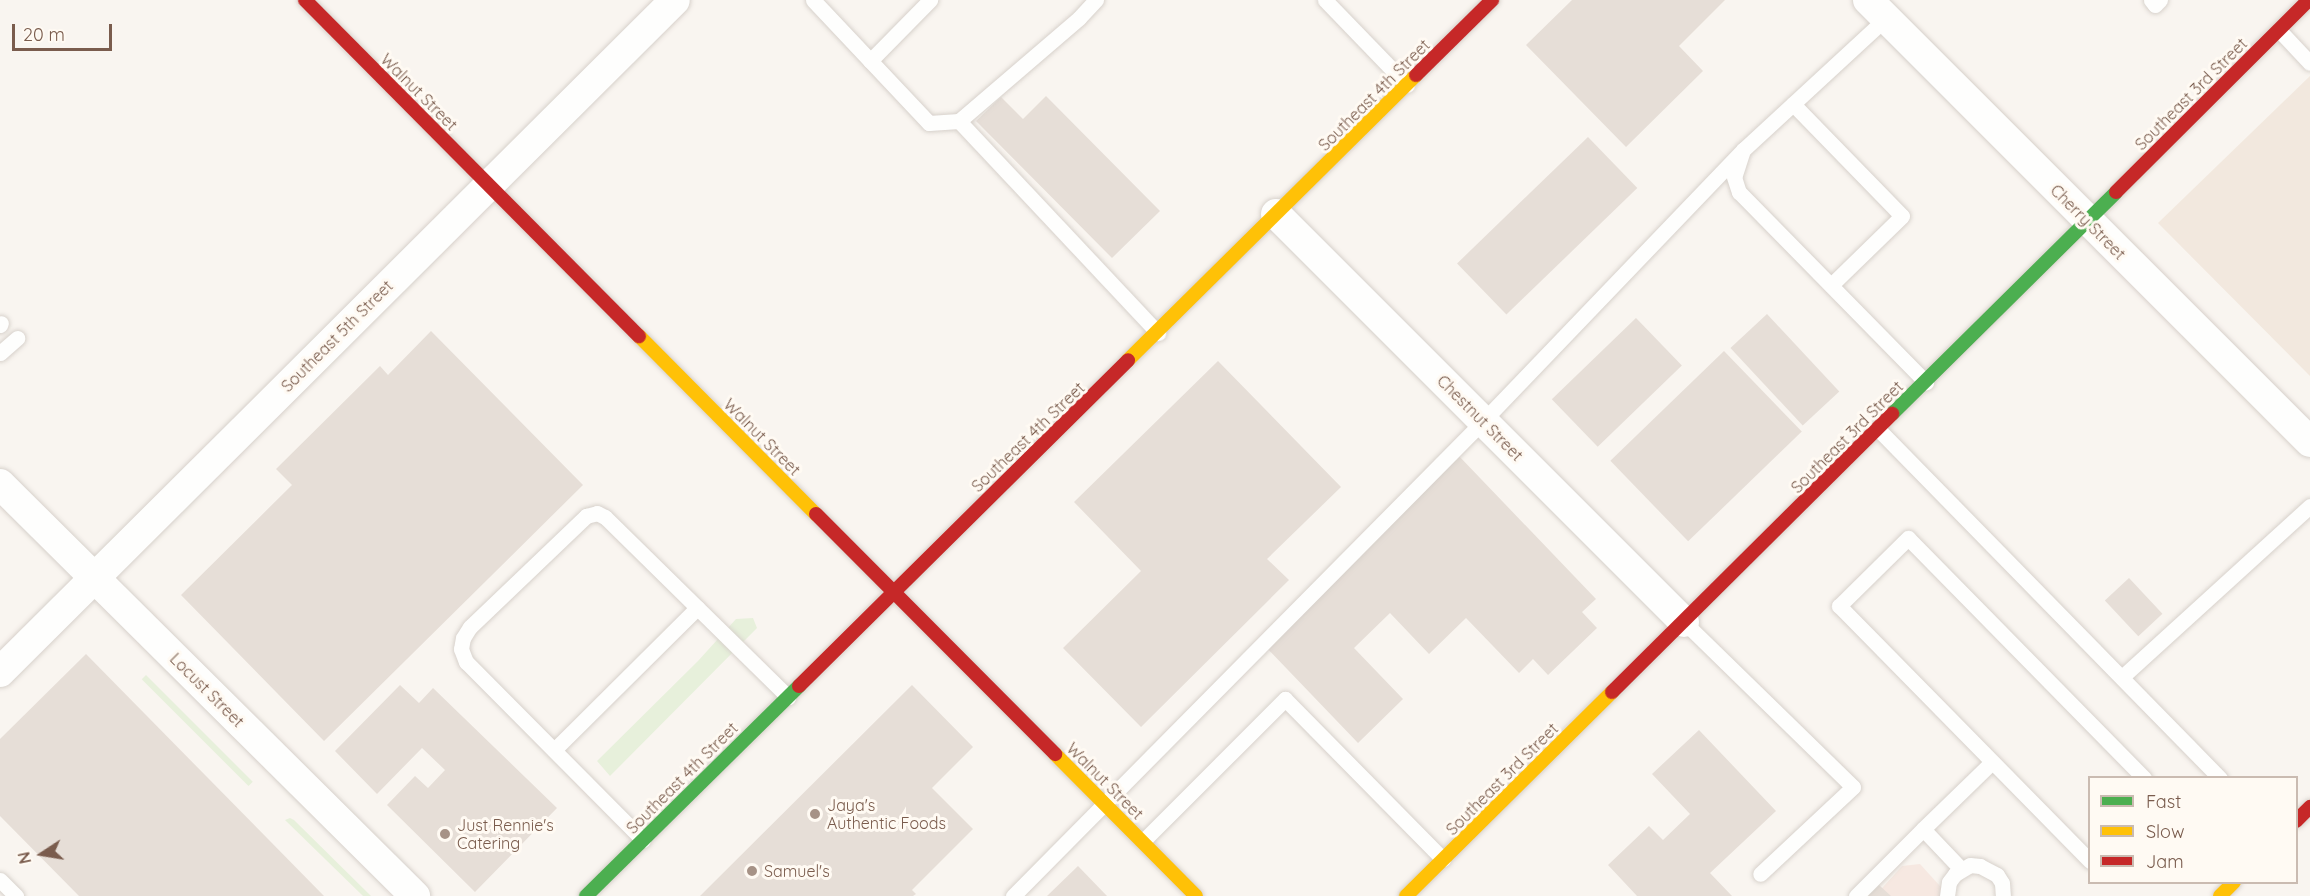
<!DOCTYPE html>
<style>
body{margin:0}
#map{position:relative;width:2310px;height:896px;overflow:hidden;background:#f9f5f0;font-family:Quicksand,sans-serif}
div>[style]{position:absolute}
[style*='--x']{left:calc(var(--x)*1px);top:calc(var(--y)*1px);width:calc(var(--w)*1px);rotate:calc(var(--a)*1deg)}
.residential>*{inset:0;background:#f2e8de}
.commercial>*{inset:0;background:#f6e8e1}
.green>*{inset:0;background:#e7f0db;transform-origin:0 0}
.building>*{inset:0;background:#e6ded7;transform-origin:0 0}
.roads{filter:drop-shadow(0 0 2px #d7d1cb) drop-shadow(0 0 2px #d7d1cb)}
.lane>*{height:15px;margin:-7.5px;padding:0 7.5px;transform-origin:7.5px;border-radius:7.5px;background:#fefefd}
.street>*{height:30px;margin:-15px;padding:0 15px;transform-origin:15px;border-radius:15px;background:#fefefd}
.fast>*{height:14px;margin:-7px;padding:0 7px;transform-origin:7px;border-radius:7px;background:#4caf50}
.slow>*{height:14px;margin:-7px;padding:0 7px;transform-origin:7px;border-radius:7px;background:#ffc107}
.jam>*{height:14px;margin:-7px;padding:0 7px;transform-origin:7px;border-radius:7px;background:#c62828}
.dots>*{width:16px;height:16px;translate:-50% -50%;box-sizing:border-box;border:3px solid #fffaf3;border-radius:50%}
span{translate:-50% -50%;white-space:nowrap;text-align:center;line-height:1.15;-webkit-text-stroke:6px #fffaf3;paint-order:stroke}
.street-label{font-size:16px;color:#7a5c4d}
.poi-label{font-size:16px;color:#7a5c4d}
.left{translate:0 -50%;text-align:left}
.legend{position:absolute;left:2088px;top:776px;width:210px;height:108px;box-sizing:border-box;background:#fffaf3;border:2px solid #cabbb1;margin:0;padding:8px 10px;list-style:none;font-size:18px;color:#7a5c4d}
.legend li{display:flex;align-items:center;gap:12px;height:30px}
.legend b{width:30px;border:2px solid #cabbb1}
.north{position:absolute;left:12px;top:824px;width:60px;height:60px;-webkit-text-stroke:4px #fffaf3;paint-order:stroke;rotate:258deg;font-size:16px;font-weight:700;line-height:24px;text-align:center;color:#7a5c4d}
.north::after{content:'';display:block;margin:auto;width:21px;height:27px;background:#7a5c4d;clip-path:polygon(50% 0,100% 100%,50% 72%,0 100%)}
.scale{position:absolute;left:12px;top:24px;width:100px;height:27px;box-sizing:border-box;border:3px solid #7a5c4d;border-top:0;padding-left:8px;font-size:18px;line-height:21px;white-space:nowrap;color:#7a5c4d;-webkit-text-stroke:4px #fffaf3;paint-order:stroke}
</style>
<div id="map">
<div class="residential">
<i style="clip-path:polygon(2310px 76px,2310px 376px,2158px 223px)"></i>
</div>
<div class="commercial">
<i style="clip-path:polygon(1920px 864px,1949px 896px,1875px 896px,1902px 866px)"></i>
</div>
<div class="green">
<i style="clip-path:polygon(753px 618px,757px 628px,610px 776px,597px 761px,698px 661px,736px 619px)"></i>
<i style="left:146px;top:675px;width:151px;height:6px;rotate:45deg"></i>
<i style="clip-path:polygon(290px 818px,294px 820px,371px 896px,363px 896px,285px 820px)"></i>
</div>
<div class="building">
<i style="clip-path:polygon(1572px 0,1725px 0,1679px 46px,1703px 71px,1626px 147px,1526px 45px)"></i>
<i style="clip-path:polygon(1046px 96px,1160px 211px,1112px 258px,976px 121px,1001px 97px,1023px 119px)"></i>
<i style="left:1588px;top:137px;width:71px;height:182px;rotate:46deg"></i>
<i style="left:1767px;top:314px;width:106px;height:50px;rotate:47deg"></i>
<i style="left:1636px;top:318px;width:66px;height:117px;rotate:46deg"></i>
<i style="clip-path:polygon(431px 331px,583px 485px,324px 741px,181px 595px,292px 485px,276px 469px,380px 366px,388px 375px)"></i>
<i style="left:1724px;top:351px;width:112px;height:158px;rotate:46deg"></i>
<i style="clip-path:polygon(1218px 361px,1341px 487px,1267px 559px,1289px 580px,1141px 727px,1063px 648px,1141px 571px,1074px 502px)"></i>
<i style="clip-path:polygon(1458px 455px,1596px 599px,1582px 612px,1597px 628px,1548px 675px,1533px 659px,1519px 673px,1466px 618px,1429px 654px,1390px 613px,1354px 648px,1403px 699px,1358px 743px,1263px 644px)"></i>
<i style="left:2129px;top:578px;width:49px;height:33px;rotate:47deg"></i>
<i style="clip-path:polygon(86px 654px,324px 896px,79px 896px,0 816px,0 739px)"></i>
<i style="clip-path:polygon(400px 685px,419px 703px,433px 688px,557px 808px,475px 892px,387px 805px,415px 776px,428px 788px,445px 770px,422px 748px,377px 794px,335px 751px)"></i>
<i style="clip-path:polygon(912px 685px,973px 747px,932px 788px,973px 829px,912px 890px,916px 894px,913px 896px,700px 896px)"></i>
<i style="clip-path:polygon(1699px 730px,1776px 811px,1710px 873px,1732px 896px,1637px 896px,1608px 865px,1649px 826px,1663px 840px,1690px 814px,1652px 774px)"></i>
<i style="clip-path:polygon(1078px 866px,1107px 896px,1047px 896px)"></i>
<i style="clip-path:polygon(1879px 885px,1891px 896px,1868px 896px)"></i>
</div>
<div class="roads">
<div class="lane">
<i style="--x:813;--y:0;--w:169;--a:46.7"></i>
<i style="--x:929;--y:123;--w:30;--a:-4"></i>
<i style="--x:959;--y:121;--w:158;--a:-40.6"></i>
<i style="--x:1079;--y:18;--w:25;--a:-47"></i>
<i style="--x:1325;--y:0;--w:118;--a:46"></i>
<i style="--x:2151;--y:0;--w:6;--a:51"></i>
<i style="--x:2155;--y:5;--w:7;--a:-45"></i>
<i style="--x:1886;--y:18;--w:195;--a:137.3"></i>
<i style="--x:1743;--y:150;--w:28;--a:108"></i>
<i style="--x:1734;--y:177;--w:16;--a:72"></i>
<i style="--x:1739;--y:192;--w:267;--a:45.5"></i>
<i style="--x:2279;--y:30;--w:45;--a:46.8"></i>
<i style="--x:870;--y:61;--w:86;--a:-45.5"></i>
<i style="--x:1793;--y:104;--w:156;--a:45.8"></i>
<i style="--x:1902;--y:216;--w:99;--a:135.8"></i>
<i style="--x:959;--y:121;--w:291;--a:46.8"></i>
<i style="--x:0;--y:325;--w:2;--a:-63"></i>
<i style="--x:0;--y:353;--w:23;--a:-41"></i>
<i style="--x:1878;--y:429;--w:489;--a:45.6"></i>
<i style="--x:1684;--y:622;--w:236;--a:44.3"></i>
<i style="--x:1853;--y:787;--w:127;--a:136.9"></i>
<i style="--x:2122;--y:677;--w:254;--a:-42.3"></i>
<i style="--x:554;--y:750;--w:202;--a:-44.8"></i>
<i style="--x:643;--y:840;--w:251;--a:-134.8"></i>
<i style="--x:466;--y:662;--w:14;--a:-111"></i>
<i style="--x:461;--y:649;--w:11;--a:-80"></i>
<i style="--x:463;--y:638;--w:13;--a:-58"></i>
<i style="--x:470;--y:627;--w:161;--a:-43.7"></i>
<i style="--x:586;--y:516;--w:11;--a:-15"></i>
<i style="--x:597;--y:513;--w:9;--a:27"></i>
<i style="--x:605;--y:517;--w:257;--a:44.5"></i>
<i style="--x:1143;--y:841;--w:201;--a:-45"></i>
<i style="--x:1285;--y:699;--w:225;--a:45.4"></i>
<i style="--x:2090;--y:861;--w:358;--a:-134.5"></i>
<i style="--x:1839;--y:606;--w:97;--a:-44.6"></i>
<i style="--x:1908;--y:538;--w:337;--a:45.5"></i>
<i style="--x:1961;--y:869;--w:55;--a:-133.5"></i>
<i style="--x:1923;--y:829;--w:96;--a:-44.2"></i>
<i style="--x:0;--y:880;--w:23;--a:45"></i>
<i style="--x:1013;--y:896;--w:668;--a:-45.3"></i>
<i style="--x:1483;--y:421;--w:376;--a:-46.2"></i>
<i style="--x:1856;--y:896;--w:95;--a:-45"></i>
<i style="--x:1947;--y:896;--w:14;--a:-82"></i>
<i style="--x:1949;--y:882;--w:10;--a:-53"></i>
<i style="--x:1955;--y:874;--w:17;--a:-31"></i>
<i style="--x:1970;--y:865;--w:10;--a:6"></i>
<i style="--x:1980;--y:866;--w:19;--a:28"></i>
<i style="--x:1997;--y:875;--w:9;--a:58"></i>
<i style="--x:2002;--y:883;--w:13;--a:86"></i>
</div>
<div class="street">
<i style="--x:1868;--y:0;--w:625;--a:45"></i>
<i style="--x:1276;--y:214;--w:577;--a:45"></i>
<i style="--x:0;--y:484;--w:585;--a:44.79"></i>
<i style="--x:0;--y:672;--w:952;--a:-44.87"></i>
</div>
<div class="fast">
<i style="--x:1892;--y:414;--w:315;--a:-44.7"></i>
<i style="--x:586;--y:896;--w:299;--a:-44.6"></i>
</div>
<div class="slow">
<i style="--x:639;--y:336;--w:251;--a:45.2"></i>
<i style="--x:1128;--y:360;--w:405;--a:-44.7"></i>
<i style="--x:1055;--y:754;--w:200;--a:45.2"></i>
<i style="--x:1406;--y:896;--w:290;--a:-44.7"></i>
<i style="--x:2220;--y:896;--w:20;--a:-45"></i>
</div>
<div class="jam">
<i style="--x:305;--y:0;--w:474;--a:45.2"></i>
<i style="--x:1416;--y:75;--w:107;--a:-44.6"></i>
<i style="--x:2116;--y:192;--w:272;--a:-44.9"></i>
<i style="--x:816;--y:514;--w:339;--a:45.1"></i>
<i style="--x:799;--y:686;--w:463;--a:-44.7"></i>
<i style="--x:1612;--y:692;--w:395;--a:-44.8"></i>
<i style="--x:2296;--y:821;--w:20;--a:-45"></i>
</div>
</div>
<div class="dots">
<i style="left:815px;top:814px;background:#a69286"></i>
<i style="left:445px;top:834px;background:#a69286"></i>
<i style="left:752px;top:871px;background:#a69286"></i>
</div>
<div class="street-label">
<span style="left:419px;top:92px;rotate:45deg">Walnut Street</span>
<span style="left:2191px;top:94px;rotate:-45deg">Southeast 3rd Street</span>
<span style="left:1374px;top:95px;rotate:-45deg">Southeast 4th Street</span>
<span style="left:2088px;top:222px;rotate:45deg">Cherry Street</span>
<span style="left:337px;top:336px;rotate:-45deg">Southeast 5th Street</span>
<span style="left:1480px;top:418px;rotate:45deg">Chestnut Street</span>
<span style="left:762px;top:437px;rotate:45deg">Walnut Street</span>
<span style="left:1028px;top:437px;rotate:-44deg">Southeast 4th Street</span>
<span style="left:1847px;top:437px;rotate:-45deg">Southeast 3rd Street</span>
<span style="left:207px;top:690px;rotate:45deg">Locust Street</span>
<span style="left:682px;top:778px;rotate:-45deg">Southeast 4th Street</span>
<span style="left:1502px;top:779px;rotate:-45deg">Southeast 3rd Street</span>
<span style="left:1105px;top:781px;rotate:45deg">Walnut Street</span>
</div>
<div class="poi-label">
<span class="left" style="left:827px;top:814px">Jaya's<br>Authentic Foods</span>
<span class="left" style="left:457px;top:834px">Just Rennie's<br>Catering</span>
<span class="left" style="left:764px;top:871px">Samuel's</span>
</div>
<ul class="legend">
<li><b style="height:8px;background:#4caf50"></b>Fast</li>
<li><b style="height:8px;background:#ffc107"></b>Slow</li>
<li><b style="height:8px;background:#c62828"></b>Jam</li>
</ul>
<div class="north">N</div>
<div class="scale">20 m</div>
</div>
